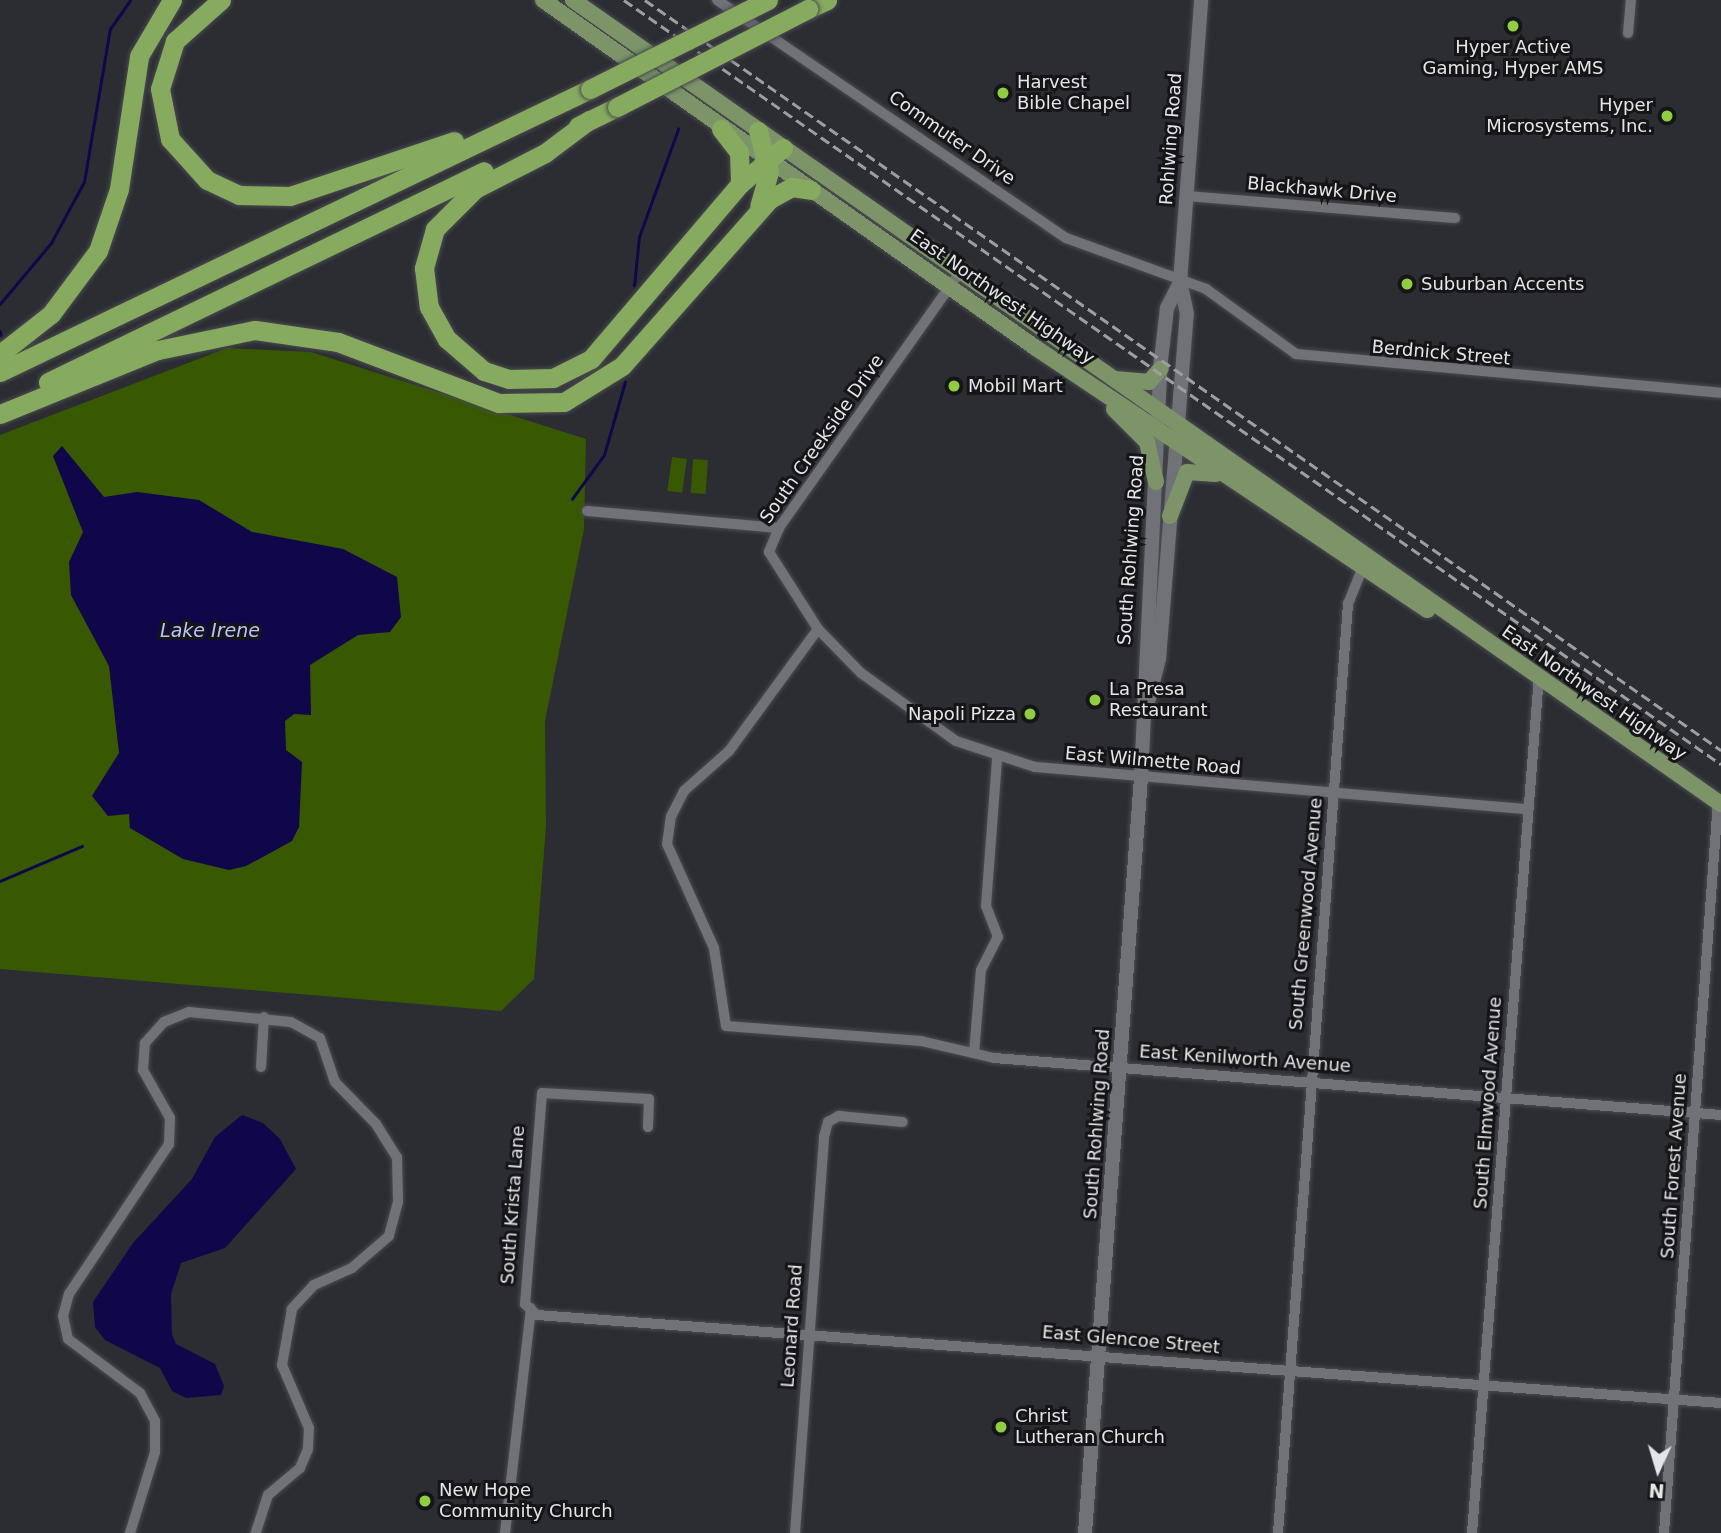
<!DOCTYPE html>
<style>
body{margin:0}
#map{position:relative;width:1721px;height:1533px;overflow:hidden;background:#2b2d32;font-family:"DejaVu Sans",sans-serif}
div>[style]{position:absolute}
[style*='--x']{left:calc(var(--x)*1px);top:calc(var(--y)*1px);width:calc(var(--w)*1px);rotate:calc(var(--a)*1deg)}
.green>*{inset:0;background:#385801;transform-origin:0 0}
.water>*{inset:0;background:#0f0749}
.stream>*{height:2.5px;margin:-1.25px;padding:0 1.25px;transform-origin:1.25px;border-radius:1.25px;background:#0f0749}
.roads{filter:drop-shadow(0 0 2px #4a4b50) drop-shadow(0 0 2px #4a4b50)}
.street>*{height:10px;margin:-5px;padding:0 5px;transform-origin:5px;border-radius:5px;background:#707278}
.secondary>*{height:14px;margin:-7px;padding:0 7px;transform-origin:7px;border-radius:7px;background:#707278}
.primary>*{height:16px;margin:-8px;padding:0 8px;transform-origin:8px;border-radius:8px;background:#7d9469}
.highway>*{height:19px;margin:-9.5px;padding:0 9.5px;transform-origin:9.5px;border-radius:9.5px;background:#86ab5f}
.rail>*{height:2.5px;margin-top:-1.25px;transform-origin:0;background:repeating-linear-gradient(90deg,#9d9ea2 0 10px,transparent 0 15px)}
.bridges{filter:drop-shadow(0 0 2px #4a4b50) drop-shadow(0 0 2px #4a4b50)}
.highway-bridge>*{height:19px;margin:-9.5px;padding:0 9.5px;transform-origin:9.5px;border-radius:9.5px;background:#86ab5f}
.dots>*{width:19px;height:19px;translate:-50% -50%;box-sizing:border-box;border:4px solid #151518;border-radius:50%}
span{translate:-50% -50%;white-space:nowrap;text-align:center;line-height:1.15;-webkit-text-stroke:6px #151518;paint-order:stroke}
.poi-label{font-size:18px;color:#e4e5e8}
.left{translate:0 -50%;text-align:left}
.right{translate:-100% -50%;text-align:right}
.street-label{font-size:18px;color:#e4e5e8}
.water-label{font-size:19px;color:#b7c3ff;font-style:italic}
.north{position:absolute;left:1623px;top:1435px;width:70px;height:70px;-webkit-text-stroke:5px #151518;paint-order:stroke;rotate:184deg;font-size:19px;font-weight:700;line-height:28px;text-align:center;color:#e4e5e8}
.north::after{content:'';display:block;margin:auto;width:24px;height:32px;background:#e4e5e8;clip-path:polygon(50% 0,100% 100%,50% 72%,0 100%)}
</style>
<div id="map">
<div class="green">
<i style="clip-path:polygon(227px 348px,311px 352px,586px 439px,584px 529px,545px 721px,546px 827px,534px 979px,501px 1011px,0 969px,0 435px)"></i>
<i style="left:672px;top:457px;width:15px;height:34px;rotate:8deg"></i>
<i style="left:693px;top:459px;width:15px;height:34px;rotate:4deg"></i>
</div>
<div class="water">
<i style="clip-path:polygon(62px 446px,104px 497px,137px 492px,199px 500px,252px 532px,343px 549px,397px 577px,401px 617px,390px 632px,358px 635px,310px 665px,311px 715px,294px 714px,285px 721px,286px 750px,302px 762px,299px 827px,292px 841px,246px 866px,229px 870px,183px 859px,130px 828px,129px 814px,108px 816px,92px 796px,119px 753px,109px 666px,71px 595px,69px 562px,83px 532px,53px 456px)"></i>
<i style="clip-path:polygon(242px 1115px,263px 1123px,280px 1139px,296px 1169px,225px 1248px,181px 1263px,171px 1294px,172px 1334px,176px 1344px,215px 1364px,224px 1386px,221px 1395px,186px 1398px,172px 1391px,160px 1368px,105px 1340px,95px 1327px,93px 1302px,133px 1243px,192px 1179px,215px 1137px)"></i>
</div>
<div class="stream">
<i style="--x:634;--y:286;--w:49;--a:-84.2"></i>
<i style="--x:639;--y:237;--w:115;--a:-70.1"></i>
<i style="--x:0;--y:304;--w:80;--a:-50.1"></i>
<i style="--x:51;--y:243;--w:69;--a:-61.6"></i>
<i style="--x:84;--y:182;--w:155;--a:-80.4"></i>
<i style="--x:110;--y:29;--w:35;--a:-55"></i>
<i style="--x:0;--y:331;--w:4;--a:76"></i>
<i style="--x:572;--y:499;--w:54;--a:-54"></i>
<i style="--x:604;--y:455;--w:76;--a:-74"></i>
<i style="--x:0;--y:881;--w:89;--a:-23.1"></i>
</div>
<div class="roads">
<div class="street">
<i style="--x:717;--y:0;--w:422;--a:34.3"></i>
<i style="--x:1066;--y:238;--w:149;--a:20"></i>
<i style="--x:1206;--y:289;--w:111;--a:35.8"></i>
<i style="--x:1296;--y:354;--w:427;--a:5.2"></i>
<i style="--x:1628;--y:33;--w:33;--a:-85"></i>
<i style="--x:1186;--y:196;--w:270;--a:4.7"></i>
<i style="--x:960;--y:272;--w:314;--a:125.3"></i>
<i style="--x:779;--y:528;--w:26;--a:113"></i>
<i style="--x:769;--y:552;--w:91;--a:57.5"></i>
<i style="--x:818;--y:629;--w:62;--a:45.7"></i>
<i style="--x:861;--y:673;--w:117;--a:35.6"></i>
<i style="--x:956;--y:741;--w:83;--a:18.2"></i>
<i style="--x:1035;--y:767;--w:495;--a:4.9"></i>
<i style="--x:587;--y:511;--w:193;--a:5.1"></i>
<i style="--x:818;--y:629;--w:151;--a:126.1"></i>
<i style="--x:729;--y:751;--w:60;--a:138.4"></i>
<i style="--x:684;--y:791;--w:28;--a:117"></i>
<i style="--x:671;--y:816;--w:28;--a:98"></i>
<i style="--x:667;--y:844;--w:114;--a:65.7"></i>
<i style="--x:714;--y:948;--w:79;--a:81.3"></i>
<i style="--x:726;--y:1026;--w:196;--a:4.4"></i>
<i style="--x:921;--y:1041;--w:75;--a:13.1"></i>
<i style="--x:994;--y:1058;--w:729;--a:4.48"></i>
<i style="--x:974;--y:1053;--w:83;--a:-85.2"></i>
<i style="--x:981;--y:970;--w:37;--a:-63"></i>
<i style="--x:998;--y:937;--w:33;--a:-111"></i>
<i style="--x:986;--y:906;--w:147;--a:-85.7"></i>
<i style="--x:261;--y:1067;--w:50;--a:-86.6"></i>
<i style="--x:648;--y:1127;--w:28;--a:-88"></i>
<i style="--x:649;--y:1099;--w:107;--a:-176.8"></i>
<i style="--x:542;--y:1093;--w:212;--a:94.6"></i>
<i style="--x:525;--y:1304;--w:16;--a:43"></i>
<i style="--x:537;--y:1315;--w:1187;--a:4.25"></i>
<i style="--x:130;--y:1533;--w:85;--a:-72.8"></i>
<i style="--x:155;--y:1452;--w:31;--a:-90"></i>
<i style="--x:155;--y:1421;--w:32;--a:-118"></i>
<i style="--x:140;--y:1393;--w:90;--a:-143.1"></i>
<i style="--x:68;--y:1339;--w:24;--a:-102"></i>
<i style="--x:63;--y:1316;--w:23;--a:-75"></i>
<i style="--x:69;--y:1294;--w:180;--a:-56.3"></i>
<i style="--x:169;--y:1144;--w:26;--a:-88"></i>
<i style="--x:170;--y:1118;--w:55;--a:-119.4"></i>
<i style="--x:143;--y:1070;--w:27;--a:-86"></i>
<i style="--x:145;--y:1043;--w:28;--a:-48"></i>
<i style="--x:164;--y:1022;--w:27;--a:-22"></i>
<i style="--x:189;--y:1012;--w:102;--a:5.6"></i>
<i style="--x:291;--y:1022;--w:33;--a:29"></i>
<i style="--x:320;--y:1038;--w:46;--a:71.2"></i>
<i style="--x:335;--y:1082;--w:59;--a:45.7"></i>
<i style="--x:376;--y:1124;--w:39;--a:58"></i>
<i style="--x:397;--y:1157;--w:45;--a:88.7"></i>
<i style="--x:398;--y:1202;--w:35;--a:105"></i>
<i style="--x:389;--y:1236;--w:49;--a:139.1"></i>
<i style="--x:352;--y:1268;--w:42;--a:155.9"></i>
<i style="--x:314;--y:1285;--w:33;--a:133"></i>
<i style="--x:292;--y:1309;--w:57;--a:100.1"></i>
<i style="--x:282;--y:1365;--w:69;--a:66.8"></i>
<i style="--x:309;--y:1428;--w:21;--a:93"></i>
<i style="--x:308;--y:1449;--w:21;--a:113"></i>
<i style="--x:300;--y:1468;--w:42;--a:139.8"></i>
<i style="--x:268;--y:1495;--w:40;--a:108"></i>
<i style="--x:505;--y:1533;--w:226;--a:-83.4"></i>
<i style="--x:795;--y:1533;--w:397;--a:-85.8"></i>
<i style="--x:824;--y:1137;--w:16;--a:-75"></i>
<i style="--x:828;--y:1122;--w:13;--a:-29"></i>
<i style="--x:839;--y:1116;--w:64;--a:5.4"></i>
<i style="--x:1278;--y:1533;--w:932;--a:-85.69"></i>
<i style="--x:1348;--y:604;--w:45;--a:-68"></i>
<i style="--x:1472;--y:1533;--w:860;--a:-85.53"></i>
<i style="--x:1664;--y:1533;--w:733;--a:-85.78"></i>
</div>
<div class="secondary">
<i style="--x:1148;--y:702;--w:44;--a:-75.7"></i>
<i style="--x:1159;--y:659;--w:346;--a:-85.4"></i>
<i style="--x:1187;--y:314;--w:33;--a:-102"></i>
<i style="--x:1180;--y:282;--w:283;--a:-85.7"></i>
<i style="--x:1085;--y:1533;--w:757;--a:-85.76"></i>
<i style="--x:1141;--y:778;--w:418;--a:-87.3"></i>
<i style="--x:1161;--y:360;--w:52;--a:-83.4"></i>
<i style="--x:1167;--y:308;--w:29;--a:-63"></i>
</div>
<div class="primary">
<i style="--x:543;--y:0;--w:603;--a:35.22"></i>
<i style="--x:1036;--y:348;--w:471;--a:33.8"></i>
<i style="--x:573;--y:0;--w:1402;--a:35.01"></i>
<i style="--x:1115;--y:379;--w:34;--a:5"></i>
<i style="--x:1149;--y:382;--w:18;--a:-49"></i>
<i style="--x:1114;--y:409;--w:47;--a:45"></i>
<i style="--x:1147;--y:442;--w:41;--a:77.3"></i>
<i style="--x:1170;--y:516;--w:47;--a:-68.9"></i>
<i style="--x:1187;--y:472;--w:29;--a:4"></i>
</div>
<div class="highway">
<i style="--x:221;--y:0;--w:62;--a:138.3"></i>
<i style="--x:175;--y:41;--w:50;--a:107.4"></i>
<i style="--x:160;--y:89;--w:51;--a:78.7"></i>
<i style="--x:170;--y:139;--w:55;--a:47.9"></i>
<i style="--x:207;--y:180;--w:35;--a:25"></i>
<i style="--x:239;--y:195;--w:51;--a:1.1"></i>
<i style="--x:290;--y:196;--w:173;--a:-18.5"></i>
<i style="--x:808;--y:9;--w:21;--a:-25"></i>
<i style="--x:589;--y:120;--w:55;--a:143.1"></i>
<i style="--x:545;--y:153;--w:79;--a:152.8"></i>
<i style="--x:475;--y:189;--w:57;--a:135"></i>
<i style="--x:435;--y:229;--w:41;--a:105.8"></i>
<i style="--x:424;--y:268;--w:39;--a:83"></i>
<i style="--x:429;--y:307;--w:37;--a:61"></i>
<i style="--x:447;--y:339;--w:49;--a:40.9"></i>
<i style="--x:484;--y:371;--w:26;--a:18"></i>
<i style="--x:509;--y:379;--w:44;--a:-1.3"></i>
<i style="--x:553;--y:378;--w:42;--a:-26.6"></i>
<i style="--x:591;--y:359;--w:230;--a:-49.6"></i>
<i style="--x:740;--y:184;--w:56;--a:-39.9"></i>
<i style="--x:578;--y:126;--w:43;--a:-26"></i>
<i style="--x:721;--y:129;--w:29;--a:52"></i>
<i style="--x:739;--y:152;--w:32;--a:88"></i>
<i style="--x:758;--y:131;--w:42;--a:75"></i>
<i style="--x:769;--y:172;--w:35;--a:106"></i>
<i style="--x:0;--y:354;--w:65;--a:-38.1"></i>
<i style="--x:51;--y:314;--w:79;--a:-53.3"></i>
<i style="--x:98;--y:251;--w:65;--a:-71.3"></i>
<i style="--x:119;--y:189;--w:134;--a:-81.4"></i>
<i style="--x:139;--y:56;--w:65;--a:-59.5"></i>
<i style="--x:0;--y:372;--w:654;--a:-25.63"></i>
<i style="--x:48;--y:382;--w:484;--a:-25.8"></i>
<i style="--x:0;--y:414;--w:170;--a:-22.1"></i>
<i style="--x:158;--y:350;--w:99;--a:-11.7"></i>
<i style="--x:255;--y:330;--w:84;--a:8.2"></i>
<i style="--x:338;--y:342;--w:172;--a:20.8"></i>
<i style="--x:499;--y:403;--w:65;--a:-0.9"></i>
<i style="--x:564;--y:402;--w:68;--a:-31.8"></i>
<i style="--x:622;--y:366;--w:223;--a:-48.5"></i>
<i style="--x:770;--y:199;--w:25;--a:-29"></i>
<i style="--x:792;--y:187;--w:19;--a:9"></i>
</div>
</div>
<div class="rail">
<i style="--x:624;--y:0;--w:1337;--a:34.86"></i>
<i style="--x:645;--y:0;--w:1312;--a:34.88"></i>
</div>
<div class="bridges">
<div class="highway-bridge">
<i style="--x:590;--y:89;--w:199;--a:-26.6"></i>
<i style="--x:617;--y:107;--w:215;--a:-27.2"></i>
</div>
</div>
<div class="dots">
<i style="left:1513px;top:26px;background:#90cd40"></i>
<i style="left:1003px;top:93px;background:#90cd40"></i>
<i style="left:1667px;top:116px;background:#90cd40"></i>
<i style="left:1407px;top:284px;background:#90cd40"></i>
<i style="left:954px;top:386px;background:#90cd40"></i>
<i style="left:1095px;top:700px;background:#90cd40"></i>
<i style="left:1030px;top:714px;background:#90cd40"></i>
<i style="left:1001px;top:1427px;background:#90cd40"></i>
<i style="left:425px;top:1501px;background:#90cd40"></i>
</div>
<div class="poi-label">
<span style="left:1513px;top:58px">Hyper Active<br>Gaming, Hyper AMS</span>
<span class="left" style="left:1017px;top:93px">Harvest<br>Bible Chapel</span>
<span class="right" style="left:1653px;top:116px">Hyper<br>Microsystems, Inc.</span>
<span class="left" style="left:1421px;top:284px">Suburban Accents</span>
<span class="left" style="left:968px;top:386px">Mobil Mart</span>
<span class="left" style="left:1109px;top:700px">La Presa<br>Restaurant</span>
<span class="right" style="left:1016px;top:714px">Napoli Pizza</span>
<span class="left" style="left:1015px;top:1427px">Christ<br>Lutheran Church</span>
<span class="left" style="left:439px;top:1501px">New Hope<br>Community Church</span>
</div>
<div class="street-label">
<span style="left:952px;top:138px;rotate:35deg">Commuter Drive</span>
<span style="left:1171px;top:139px;rotate:-86deg">Rohlwing Road</span>
<span style="left:1322px;top:190px;rotate:5deg">Blackhawk Drive</span>
<span style="left:1002px;top:297px;rotate:35deg">East Northwest Highway</span>
<span style="left:1441px;top:353px;rotate:5deg">Berdnick Street</span>
<span style="left:822px;top:439px;rotate:-55deg">South Creekside Drive</span>
<span style="left:1131px;top:550px;rotate:-86deg">South Rohlwing Road</span>
<span style="left:1594px;top:693px;rotate:35deg">East Northwest Highway</span>
<span style="left:1153px;top:761px;rotate:5deg">East Wilmette Road</span>
<span style="left:1306px;top:914px;rotate:-85deg">South Greenwood Avenue</span>
<span style="left:1245px;top:1059px;rotate:4deg">East Kenilworth Avenue</span>
<span style="left:1488px;top:1103px;rotate:-86deg">South Elmwood Avenue</span>
<span style="left:1097px;top:1124px;rotate:-86deg">South Rohlwing Road</span>
<span style="left:1674px;top:1166px;rotate:-86deg">South Forest Avenue</span>
<span style="left:513px;top:1205px;rotate:-86deg">South Krista Lane</span>
<span style="left:792px;top:1326px;rotate:-86deg">Leonard Road</span>
<span style="left:1131px;top:1340px;rotate:5deg">East Glencoe Street</span>
</div>
<div class="water-label">
<span style="left:210px;top:631px">Lake Irene</span>
</div>
<div class="north">N</div>
</div>
